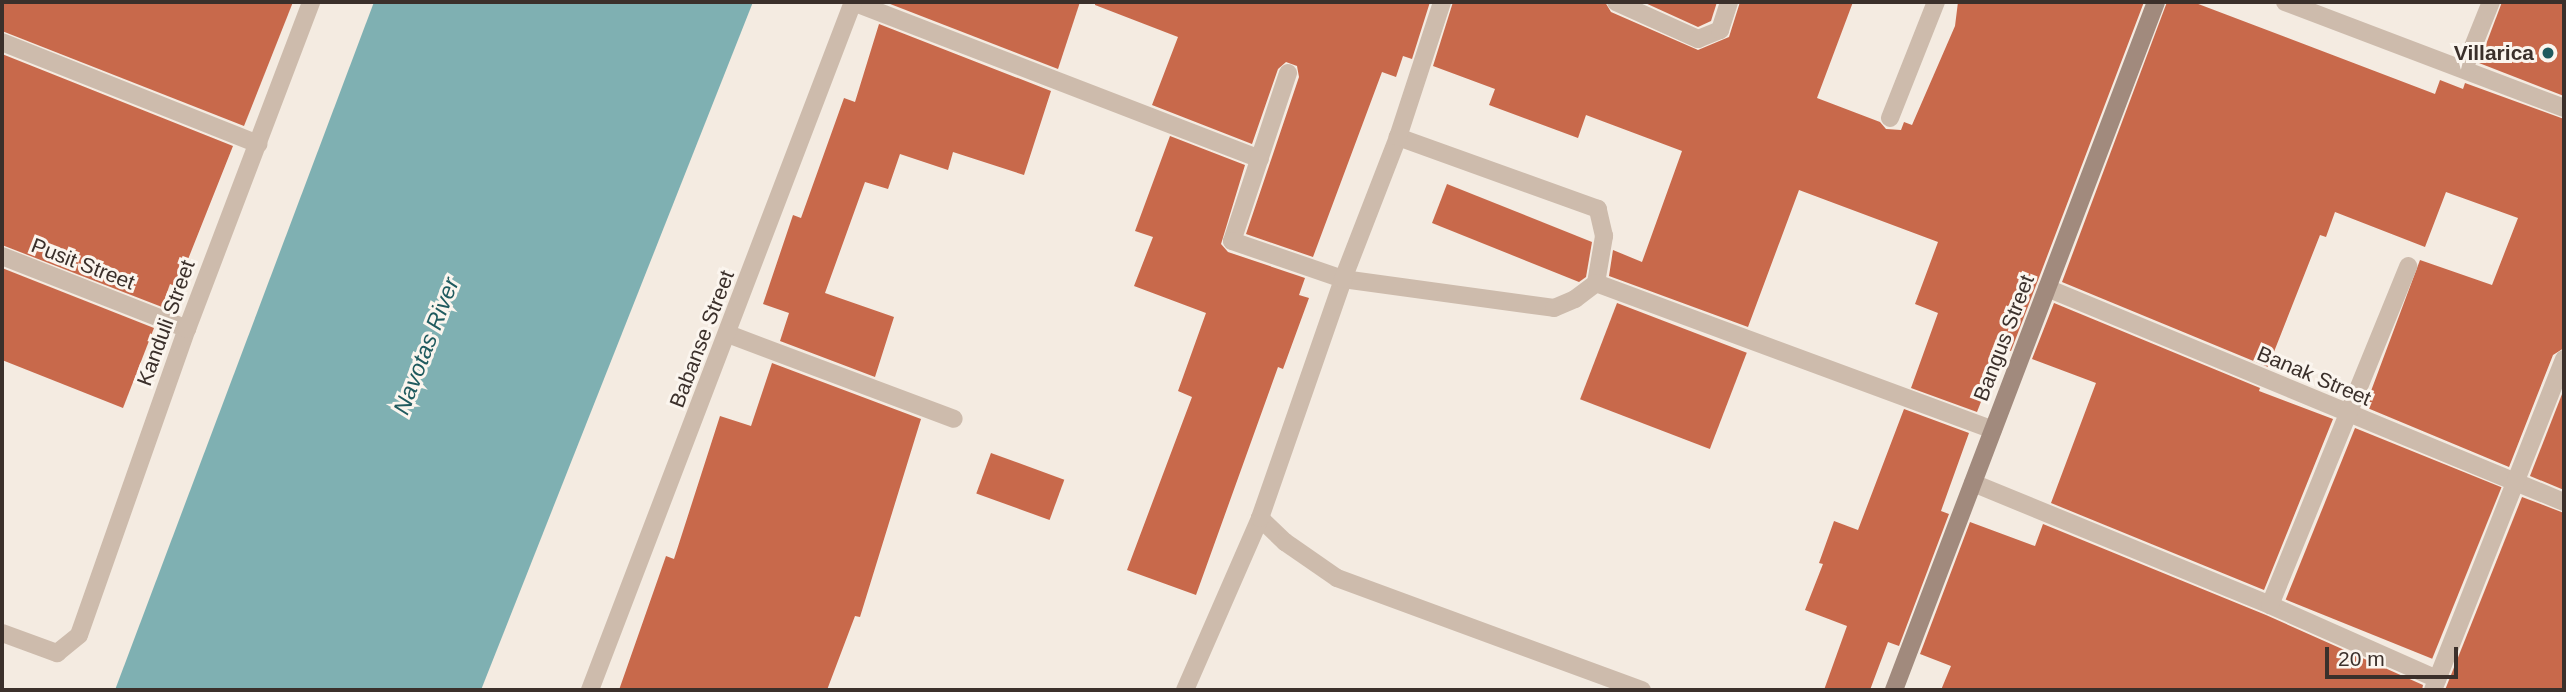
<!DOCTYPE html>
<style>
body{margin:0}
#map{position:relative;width:2566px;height:692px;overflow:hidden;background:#f4ebe1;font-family:Arial,sans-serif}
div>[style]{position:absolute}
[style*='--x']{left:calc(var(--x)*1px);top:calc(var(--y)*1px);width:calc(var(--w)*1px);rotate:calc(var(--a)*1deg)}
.water>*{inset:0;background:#7fb0b2}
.building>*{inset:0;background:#c8694b;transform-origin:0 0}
.lane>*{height:18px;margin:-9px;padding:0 9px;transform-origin:9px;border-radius:9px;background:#cdbbac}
.street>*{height:18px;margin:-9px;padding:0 9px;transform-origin:9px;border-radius:9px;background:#cdbbac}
.secondary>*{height:18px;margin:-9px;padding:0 9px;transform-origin:9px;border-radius:9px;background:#a18a7d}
.dots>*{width:19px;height:19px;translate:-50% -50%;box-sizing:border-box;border:4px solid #fbf5ee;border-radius:50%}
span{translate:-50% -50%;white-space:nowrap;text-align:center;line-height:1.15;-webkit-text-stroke:6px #fbf5ee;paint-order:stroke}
.poi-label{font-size:21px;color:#3b302b;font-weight:700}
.right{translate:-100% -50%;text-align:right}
.street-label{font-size:21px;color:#3b302b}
.water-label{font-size:23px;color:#1f5a5e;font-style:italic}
.frame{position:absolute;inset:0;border:4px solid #3b302b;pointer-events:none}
.scale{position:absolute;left:2325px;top:647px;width:133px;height:32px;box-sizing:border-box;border:4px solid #3b302b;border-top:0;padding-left:9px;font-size:21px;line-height:24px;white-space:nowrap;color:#3b302b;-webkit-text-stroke:5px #fbf5ee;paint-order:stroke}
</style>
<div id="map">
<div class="water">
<i style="clip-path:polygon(374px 2px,753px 2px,481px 690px,115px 690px)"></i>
</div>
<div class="building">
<i style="clip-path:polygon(2px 2px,293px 2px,244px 126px,2px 31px)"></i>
<i style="clip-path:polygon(885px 2px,1080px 2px,1058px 69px)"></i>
<i style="clip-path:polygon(1095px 2px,1430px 2px,1412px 59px,1403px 56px,1396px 77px,1382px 72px,1313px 257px,1246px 234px,1299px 77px,1297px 66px,1286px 62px,1278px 69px,1252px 144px,1152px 105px,1178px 37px,1095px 5px)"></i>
<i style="clip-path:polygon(1453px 2px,1605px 2px,1611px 12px,1698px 50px,1729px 37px,1740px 2px,1853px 2px,1817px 98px,1880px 122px,1886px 129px,1901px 130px,1904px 122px,1912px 125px,1955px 26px,1958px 2px,2144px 2px,2011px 351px,2002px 348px,1977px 412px,1911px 388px,1938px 313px,1915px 304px,1938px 242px,1799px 190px,1748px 327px,1609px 276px,1613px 250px,1642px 262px,1682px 151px,1586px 115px,1578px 138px,1489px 105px,1495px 89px,1433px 66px)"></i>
<i style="clip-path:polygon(1643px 2px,1717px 2px,1711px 21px,1698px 27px)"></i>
<i style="clip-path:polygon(2167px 2px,2193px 2px,2435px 94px,2440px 80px,2463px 89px,2465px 83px,2564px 119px,2564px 348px,2553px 355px,2509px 467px,2365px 407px,2420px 260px,2492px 285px,2518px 218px,2446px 192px,2425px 247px,2335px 212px,2326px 237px,2320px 235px,2268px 367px,2062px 282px)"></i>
<i style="clip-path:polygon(2502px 2px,2564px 2px,2564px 96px,2479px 63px)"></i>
<i style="clip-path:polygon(879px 24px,1051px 91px,1024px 175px,953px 152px,948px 170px,900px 154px,888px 189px,865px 182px,825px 293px,894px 317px,875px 377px,780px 341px,789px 313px,763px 304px,793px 215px,801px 218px,844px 98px,855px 102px)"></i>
<i style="clip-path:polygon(2px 54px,233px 146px,177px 287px,170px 284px,162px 307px,2px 245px)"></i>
<i style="clip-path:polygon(1170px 136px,1245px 165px,1221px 244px,1228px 252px,1305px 278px,1299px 295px,1309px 298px,1283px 369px,1278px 367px,1196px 595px,1127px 570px,1192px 397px,1178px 391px,1206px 313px,1134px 286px,1153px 237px,1135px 231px)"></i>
<i style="clip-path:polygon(1447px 184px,1592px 242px,1586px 277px,1579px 282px,1432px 223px)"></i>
<i style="clip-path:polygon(2px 268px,154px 328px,123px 408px,2px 360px)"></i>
<i style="left:1617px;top:303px;width:139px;height:103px;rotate:21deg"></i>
<i style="clip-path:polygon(2054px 303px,2260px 388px,2259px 391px,2333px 419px,2264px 590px,2051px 503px,2096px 383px,2032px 359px)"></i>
<i style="clip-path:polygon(772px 363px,921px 419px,860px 617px,855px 616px,827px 690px,619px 690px,666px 556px,674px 559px,720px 416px,751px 426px)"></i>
<i style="clip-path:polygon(2564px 389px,2564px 490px,2530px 476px)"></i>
<i style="clip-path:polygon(1904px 409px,1969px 433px,1941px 511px,1949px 514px,1899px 646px,1888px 642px,1870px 690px,1824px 690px,1847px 626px,1805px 610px,1823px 564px,1819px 563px,1834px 521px,1858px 530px)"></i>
<i style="left:2355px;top:428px;width:158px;height:185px;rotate:22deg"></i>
<i style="left:991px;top:453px;width:78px;height:43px;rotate:20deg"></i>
<i style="clip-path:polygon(2522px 497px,2564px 513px,2564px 690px,2445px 690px)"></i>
<i style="clip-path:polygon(1970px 522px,2035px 546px,2043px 524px,2266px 615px,2423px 685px,2422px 690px,1941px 690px,1951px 666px,1920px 654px)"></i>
</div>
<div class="lane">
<i style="--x:1343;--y:279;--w:213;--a:7.8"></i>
<i style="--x:1554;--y:308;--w:23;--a:-23"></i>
<i style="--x:1575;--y:299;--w:26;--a:-37"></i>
<i style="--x:1596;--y:283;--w:48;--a:-80.3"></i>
<i style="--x:1604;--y:236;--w:28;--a:-103"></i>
<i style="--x:1598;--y:209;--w:213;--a:-160.2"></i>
</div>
<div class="street">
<i style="--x:853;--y:2;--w:436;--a:21.1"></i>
<i style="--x:1616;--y:2;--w:90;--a:24.3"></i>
<i style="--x:1698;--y:39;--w:24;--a:-22"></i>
<i style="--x:1720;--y:30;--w:29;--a:-72"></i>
<i style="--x:2285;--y:2;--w:298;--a:20.8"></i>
<i style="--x:2;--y:42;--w:276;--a:21.7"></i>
<i style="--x:2464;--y:69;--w:72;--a:-68.1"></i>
<i style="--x:1288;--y:73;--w:177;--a:108.4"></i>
<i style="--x:1232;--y:241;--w:117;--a:18.9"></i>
<i style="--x:1890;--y:118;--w:125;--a:-68.4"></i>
<i style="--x:2;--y:256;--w:199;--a:21.5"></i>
<i style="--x:1596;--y:283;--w:423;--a:20.3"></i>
<i style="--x:2047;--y:288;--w:560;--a:22.49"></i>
<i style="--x:728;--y:334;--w:241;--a:20.6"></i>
<i style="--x:1973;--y:483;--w:321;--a:22.3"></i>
<i style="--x:2270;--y:605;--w:183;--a:23.9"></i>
<i style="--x:1260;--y:518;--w:35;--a:44"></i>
<i style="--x:1285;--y:542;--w:63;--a:34.7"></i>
<i style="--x:1337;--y:578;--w:325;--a:20.2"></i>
<i style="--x:2270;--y:605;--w:366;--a:-67.8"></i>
<i style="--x:2;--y:633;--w:59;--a:20"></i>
<i style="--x:57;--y:653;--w:28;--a:-39"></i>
<i style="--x:79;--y:635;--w:324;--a:-70.6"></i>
<i style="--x:187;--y:329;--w:350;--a:-69.2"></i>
<i style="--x:590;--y:690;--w:737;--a:-69.08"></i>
<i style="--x:1185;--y:690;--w:188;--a:-66.4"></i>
<i style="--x:1260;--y:518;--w:253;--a:-70.8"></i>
<i style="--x:1343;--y:279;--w:152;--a:-68.8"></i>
<i style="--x:1398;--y:137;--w:142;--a:-71.9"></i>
<i style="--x:2433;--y:690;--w:356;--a:-68.4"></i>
</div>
<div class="secondary">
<i style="--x:1894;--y:690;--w:736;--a:-69.15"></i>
</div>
<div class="dots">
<i style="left:2548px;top:53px;background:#1f5a5e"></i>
</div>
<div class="poi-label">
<span class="right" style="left:2534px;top:53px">Villarica</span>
</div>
<div class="street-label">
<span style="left:83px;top:264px;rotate:21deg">Pusit Street</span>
<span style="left:166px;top:323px;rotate:-70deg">Kanduli Street</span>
<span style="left:2004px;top:338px;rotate:-69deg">Bangus Street</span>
<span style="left:702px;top:339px;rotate:-69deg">Babanse Street</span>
<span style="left:2314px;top:376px;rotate:23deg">Banak Street</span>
</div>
<div class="water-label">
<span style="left:426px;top:346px;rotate:-69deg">Navotas River</span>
</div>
<div class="frame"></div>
<div class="scale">20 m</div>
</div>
